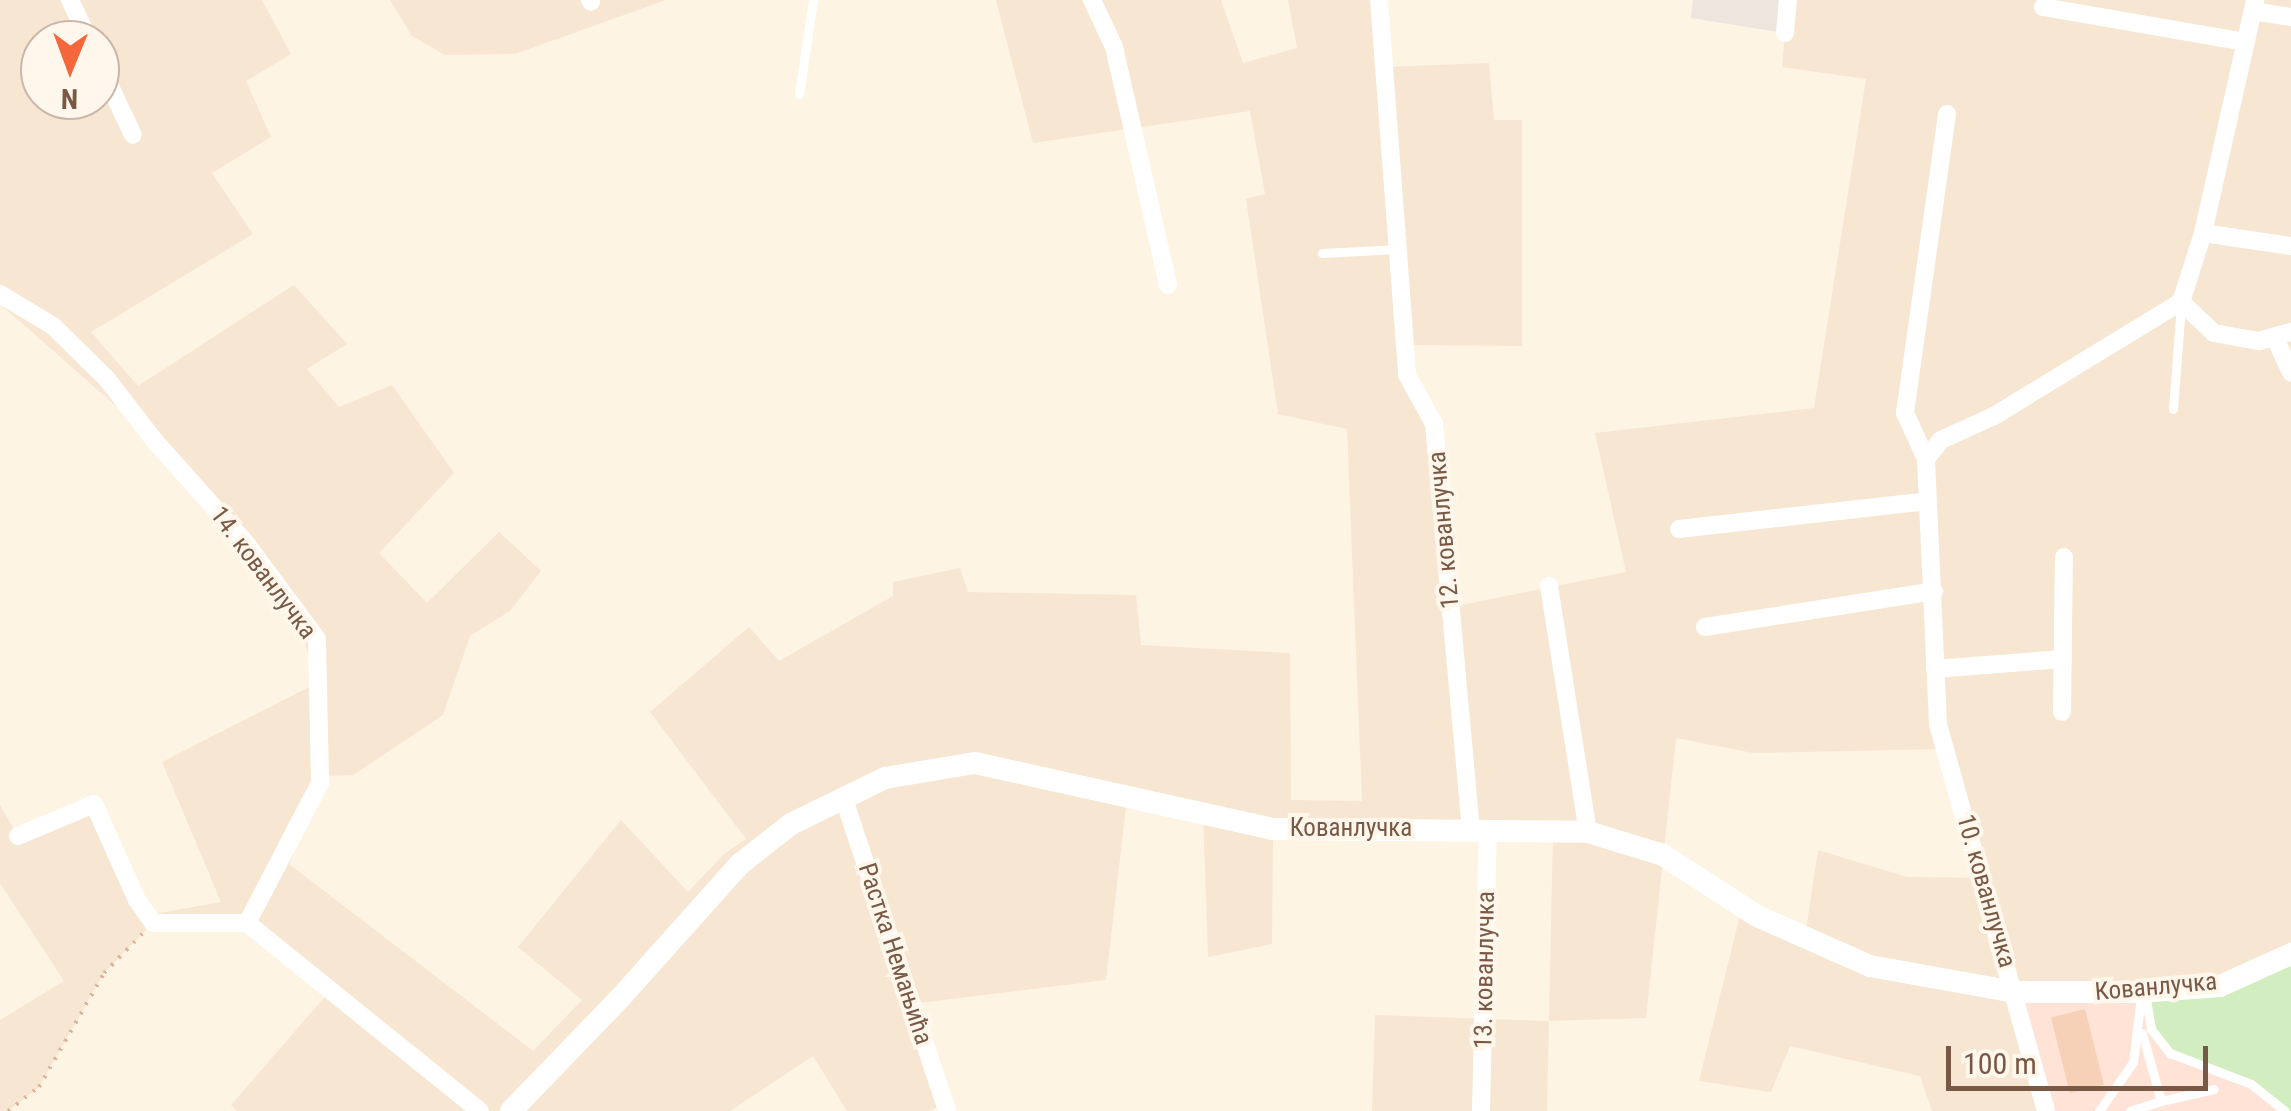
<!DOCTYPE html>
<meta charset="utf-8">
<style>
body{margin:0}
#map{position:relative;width:2291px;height:1111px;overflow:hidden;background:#fef4e3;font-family:"Roboto Condensed",sans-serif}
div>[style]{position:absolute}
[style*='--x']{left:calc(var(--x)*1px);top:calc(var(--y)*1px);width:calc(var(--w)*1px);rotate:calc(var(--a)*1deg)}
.residential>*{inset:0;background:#f7e6d1}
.commercial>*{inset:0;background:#ffe3d6}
.industrial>*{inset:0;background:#ede5de}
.green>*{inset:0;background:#d2edc0}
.building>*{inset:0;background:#f6d1b8;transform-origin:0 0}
.path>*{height:4px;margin-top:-2px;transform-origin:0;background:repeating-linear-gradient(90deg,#dcb49b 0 2.5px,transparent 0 10.5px)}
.service>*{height:9px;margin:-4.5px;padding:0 4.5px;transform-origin:4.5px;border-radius:4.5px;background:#fff}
.minor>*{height:18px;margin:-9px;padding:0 9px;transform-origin:9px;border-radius:9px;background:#fff}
.tertiary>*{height:22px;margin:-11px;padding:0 11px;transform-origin:11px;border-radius:11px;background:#fff}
span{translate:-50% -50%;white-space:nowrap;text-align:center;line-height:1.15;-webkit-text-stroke:8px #fff7eb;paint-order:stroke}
.street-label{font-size:25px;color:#795946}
.north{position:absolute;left:20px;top:20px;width:100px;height:100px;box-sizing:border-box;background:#fff7eb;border:2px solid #c9b8a9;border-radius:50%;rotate:181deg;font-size:28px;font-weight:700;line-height:40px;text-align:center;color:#795946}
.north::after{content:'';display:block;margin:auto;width:35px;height:45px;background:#f4663c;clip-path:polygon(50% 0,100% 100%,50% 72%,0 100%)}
.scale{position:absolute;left:1946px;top:1046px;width:262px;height:45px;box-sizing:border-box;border:5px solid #795946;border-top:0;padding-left:12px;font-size:30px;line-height:35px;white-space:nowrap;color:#795946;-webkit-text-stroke:8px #fff7eb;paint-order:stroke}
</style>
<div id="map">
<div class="residential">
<i style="clip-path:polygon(evenodd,0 0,262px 0,291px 54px,246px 81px,271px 137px,212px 173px,253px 234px,91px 332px,138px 386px,294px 285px,347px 344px,307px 369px,339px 407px,392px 385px,454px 473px,379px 553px,427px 603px,499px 532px,541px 571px,510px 611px,470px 636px,443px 715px,353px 775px,325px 776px,289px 864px,533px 1051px,582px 1000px,518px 947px,621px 820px,688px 892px,724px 854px,746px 839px,650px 712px,749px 627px,779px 661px,893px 596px,893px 582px,960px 568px,968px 592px,1136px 595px,1141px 645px,1290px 653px,1291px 800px,1362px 801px,1347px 429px,1278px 414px,1246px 199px,1265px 194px,1250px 111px,1033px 143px,996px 0,1221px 0,1243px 63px,1297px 48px,1288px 0,1379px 0,1385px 67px,1489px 63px,1494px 120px,1522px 120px,1522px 346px,1406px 345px,1434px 424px,1452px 607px,1626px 572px,1595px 433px,1814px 408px,1866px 79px,1782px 67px,1788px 0,2291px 0,2291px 954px,2046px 1111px,1932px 1111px,1920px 1076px,1790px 1046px,1771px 1092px,1699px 1081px,1742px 907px,1805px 937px,1818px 850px,1907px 877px,1983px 878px,1944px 749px,1753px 753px,1676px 738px,1646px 1018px,1549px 1021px,1547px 1111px,1372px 1111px,1375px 1015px,1549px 1021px,1553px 831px,1273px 829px,1272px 944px,1208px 957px,1203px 812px,1127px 798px,1106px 980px,911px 1004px,945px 1104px,928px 1111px,847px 1111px,813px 1056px,730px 1111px,237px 1111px,231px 1105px,329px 992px,247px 923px,153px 923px,104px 973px,39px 1087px,8px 1111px,0 1111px,0 1020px,64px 981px,0 883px,0 805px,18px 836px,94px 804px,148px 915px,221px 902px,162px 762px,319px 682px,288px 599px,149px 435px,0 304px,0 0,40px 40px,100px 40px,100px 100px,40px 100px,40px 40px)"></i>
<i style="clip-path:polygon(390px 0,666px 0,515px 54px,445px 55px,412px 36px)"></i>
</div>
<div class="commercial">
<i style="clip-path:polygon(2015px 992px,2139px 992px,2291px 1111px,2046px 1111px)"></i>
</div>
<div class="industrial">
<i style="clip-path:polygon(1693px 0,1788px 0,1785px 33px,1691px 18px)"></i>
</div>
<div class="green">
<i style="clip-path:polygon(2291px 954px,2291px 1111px,2285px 1111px,2265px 1093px,2180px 1059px,2156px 1038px,2145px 991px,2220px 986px)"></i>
</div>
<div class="building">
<i style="left:2085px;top:1009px;width:78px;height:35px;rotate:76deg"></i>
</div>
<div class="path">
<i style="--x:8;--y:1111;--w:39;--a:-38"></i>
<i style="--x:39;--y:1087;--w:131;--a:-60.3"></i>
<i style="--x:104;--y:973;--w:56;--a:-45.7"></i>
</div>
<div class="service">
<i style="--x:799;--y:94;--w:95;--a:-81.5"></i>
<i style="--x:1322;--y:253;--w:76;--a:-3"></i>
<i style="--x:2173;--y:409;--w:105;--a:-85.6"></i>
<i style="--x:2145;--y:994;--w:36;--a:80"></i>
<i style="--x:2151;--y:1029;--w:31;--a:52"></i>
<i style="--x:2170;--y:1053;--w:87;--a:20.9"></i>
<i style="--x:2251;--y:1084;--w:43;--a:38.5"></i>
<i style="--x:2142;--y:1033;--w:71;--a:74.4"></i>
<i style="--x:2161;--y:1101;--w:54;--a:-12.8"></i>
<i style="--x:2099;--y:1111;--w:60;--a:-55.2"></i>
<i style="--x:2133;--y:1062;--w:58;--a:-83.1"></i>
<i style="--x:2130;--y:1111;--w:33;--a:-18"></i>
</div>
<div class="minor">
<i style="--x:70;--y:0;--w:44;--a:64.6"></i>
<i style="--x:590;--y:0;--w:2;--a:63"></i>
<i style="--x:1092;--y:0;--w:52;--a:64.9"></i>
<i style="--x:1114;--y:47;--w:244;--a:77.2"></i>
<i style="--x:1379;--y:0;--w:376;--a:85.7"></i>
<i style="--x:1407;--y:375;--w:56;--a:61.1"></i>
<i style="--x:1434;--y:424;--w:406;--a:84.8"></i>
<i style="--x:2043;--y:7;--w:206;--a:9.8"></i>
<i style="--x:2253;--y:11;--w:38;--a:9"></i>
<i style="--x:1785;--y:33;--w:33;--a:-85"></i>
<i style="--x:100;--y:65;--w:77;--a:64.8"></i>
<i style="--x:2203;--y:233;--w:89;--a:8.4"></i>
<i style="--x:0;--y:294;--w:62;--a:31.1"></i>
<i style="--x:53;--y:326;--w:76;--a:44.5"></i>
<i style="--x:107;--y:379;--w:77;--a:52.4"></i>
<i style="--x:154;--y:440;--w:137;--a:48.3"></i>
<i style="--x:245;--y:542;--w:121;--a:53.4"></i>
<i style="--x:317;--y:639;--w:144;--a:88.8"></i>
<i style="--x:320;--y:783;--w:158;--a:117.5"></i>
<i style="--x:247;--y:923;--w:299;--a:38.9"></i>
<i style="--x:2181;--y:302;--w:45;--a:43.2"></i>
<i style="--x:2214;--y:333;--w:46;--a:10.1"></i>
<i style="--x:2259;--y:341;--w:33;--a:-16"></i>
<i style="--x:2275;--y:338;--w:38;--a:65"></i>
<i style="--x:1926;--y:459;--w:51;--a:-114.5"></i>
<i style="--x:1905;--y:413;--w:302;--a:-82"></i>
<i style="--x:1679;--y:529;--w:250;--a:-6.4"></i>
<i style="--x:1549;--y:586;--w:249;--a:81"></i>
<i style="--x:1705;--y:627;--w:232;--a:-8.9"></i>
<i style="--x:1935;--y:669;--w:128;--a:-4.5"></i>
<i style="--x:2062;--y:712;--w:155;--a:-89.3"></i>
<i style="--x:843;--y:796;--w:332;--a:71.7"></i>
<i style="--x:18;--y:836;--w:82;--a:-22.8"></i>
<i style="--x:94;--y:804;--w:105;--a:65.9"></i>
<i style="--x:137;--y:900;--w:28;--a:55"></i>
<i style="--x:153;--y:923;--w:94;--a:0"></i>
<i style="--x:1481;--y:1111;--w:282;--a:-88.6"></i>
<i style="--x:2046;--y:1111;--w:402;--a:-105.6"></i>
<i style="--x:1938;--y:724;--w:265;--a:-92.6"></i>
<i style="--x:1926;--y:459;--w:24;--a:-52"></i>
<i style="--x:1941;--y:440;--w:58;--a:-24.4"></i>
<i style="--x:1994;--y:416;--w:219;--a:-31.4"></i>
<i style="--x:2181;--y:302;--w:72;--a:-72.3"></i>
<i style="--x:2203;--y:233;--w:239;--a:-77.4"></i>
</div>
<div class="tertiary">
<i style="--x:511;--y:1111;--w:158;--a:-46"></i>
<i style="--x:621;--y:997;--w:178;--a:-48.2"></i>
<i style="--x:740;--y:864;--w:65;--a:-38.1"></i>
<i style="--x:791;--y:824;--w:105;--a:-26.1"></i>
<i style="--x:885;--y:778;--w:91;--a:-9.5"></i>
<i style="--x:975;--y:763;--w:304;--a:12.5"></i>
<i style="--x:1272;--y:829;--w:316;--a:0.5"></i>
<i style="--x:1588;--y:832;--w:78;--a:17"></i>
<i style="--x:1663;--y:855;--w:112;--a:33"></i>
<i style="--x:1757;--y:916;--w:124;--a:23.9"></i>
<i style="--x:1870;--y:966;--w:147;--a:10.2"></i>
<i style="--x:2015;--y:992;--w:124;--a:0"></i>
<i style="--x:2139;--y:992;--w:81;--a:-4.2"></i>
<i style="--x:2220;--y:986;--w:78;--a:-24.3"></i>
</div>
<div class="street-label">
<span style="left:1444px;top:530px;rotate:-95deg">12. кованлучка</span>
<span style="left:263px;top:573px;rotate:53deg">14. кованлучка</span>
<span style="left:1351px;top:828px">Кованлучка</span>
<span style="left:1986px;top:891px;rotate:74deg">10. кованлучка</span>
<span style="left:895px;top:954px;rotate:72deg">Растка Немањића</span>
<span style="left:1485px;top:970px;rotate:-89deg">13. кованлучка</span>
<span style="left:2156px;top:987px;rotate:-5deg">Кованлучка</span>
</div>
<div class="north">N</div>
<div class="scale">100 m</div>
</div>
